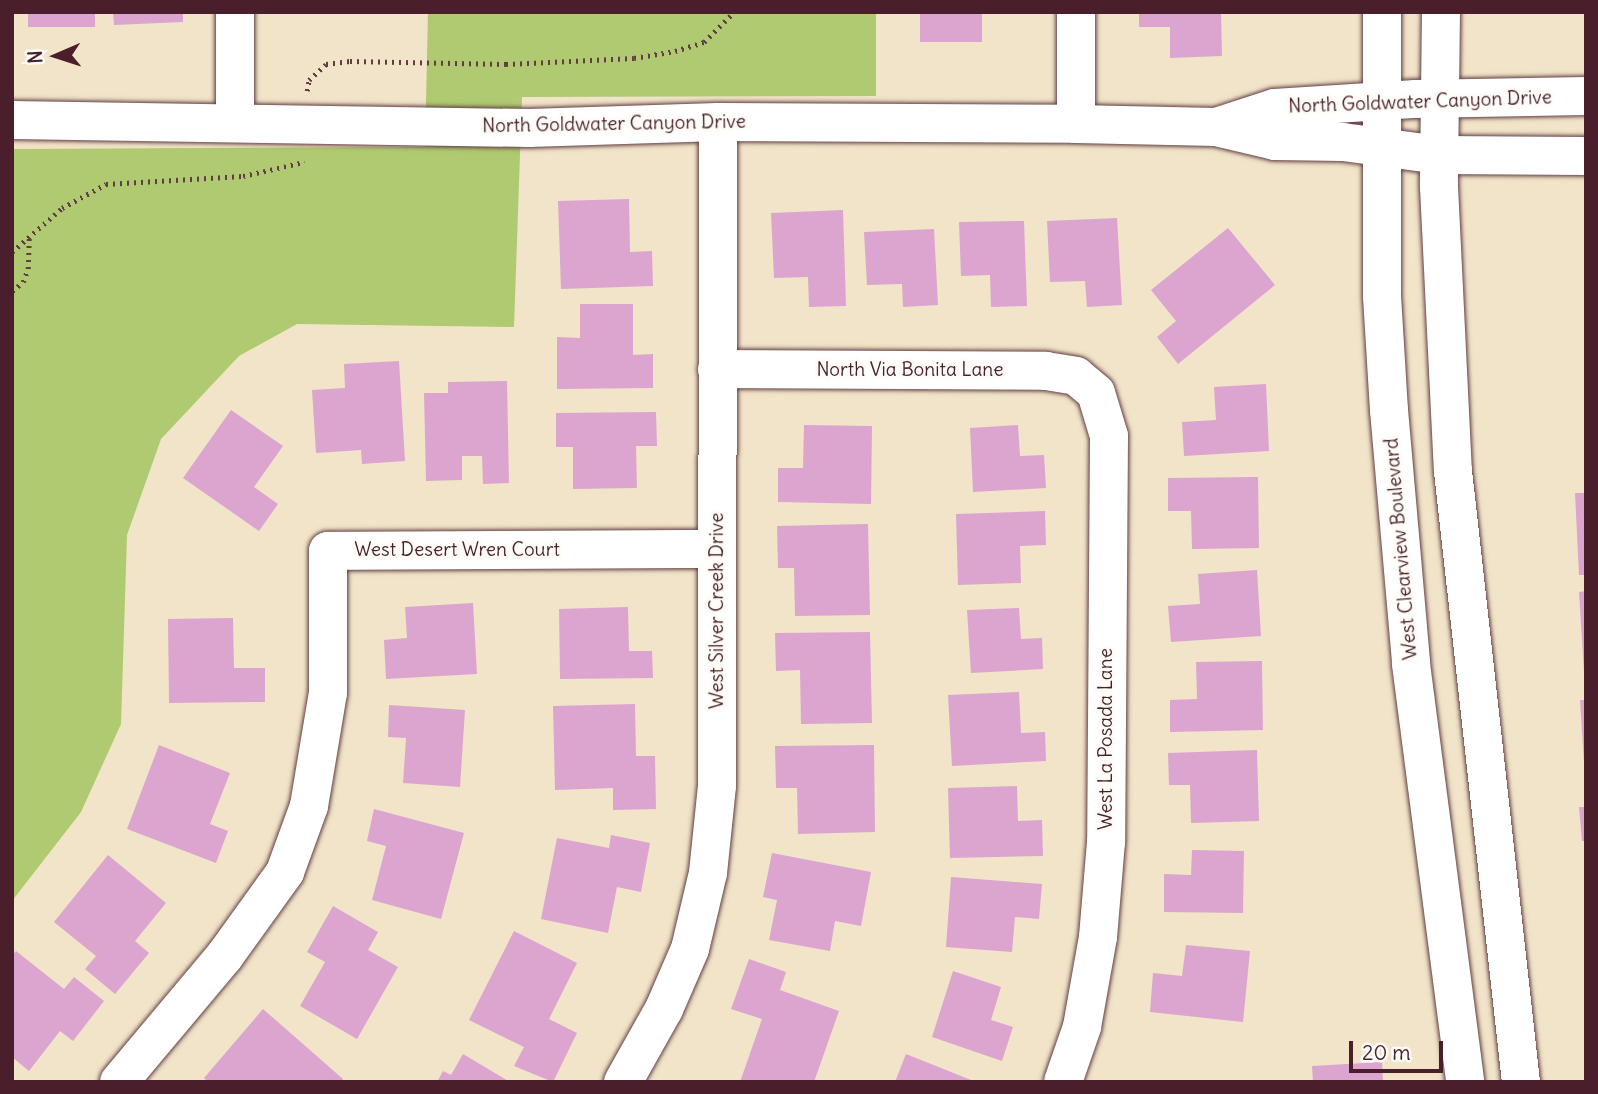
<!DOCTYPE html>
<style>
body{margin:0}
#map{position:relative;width:1598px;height:1094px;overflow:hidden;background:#f1e4c8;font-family:Delius,sans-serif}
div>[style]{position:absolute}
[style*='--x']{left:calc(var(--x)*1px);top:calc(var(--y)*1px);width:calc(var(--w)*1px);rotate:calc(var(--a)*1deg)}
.green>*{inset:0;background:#afca70}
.building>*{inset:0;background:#dba5d0;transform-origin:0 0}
.path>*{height:4.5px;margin-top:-2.25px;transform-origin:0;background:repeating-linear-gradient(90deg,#633d43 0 2px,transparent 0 7px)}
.roads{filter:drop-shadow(0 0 2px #633d43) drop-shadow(0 0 2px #633d43)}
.minor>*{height:38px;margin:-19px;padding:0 19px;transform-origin:19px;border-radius:19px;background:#fff}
span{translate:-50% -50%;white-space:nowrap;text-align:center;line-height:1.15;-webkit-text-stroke:7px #fdfcf7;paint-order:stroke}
.street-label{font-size:19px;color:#4a1f2b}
.frame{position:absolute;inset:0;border:14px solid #4a1f2b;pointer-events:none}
.north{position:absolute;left:21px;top:21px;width:70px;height:70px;-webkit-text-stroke:5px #fdfcf7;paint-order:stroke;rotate:267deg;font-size:19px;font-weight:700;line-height:28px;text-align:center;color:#4a1f2b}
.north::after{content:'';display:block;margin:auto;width:24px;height:32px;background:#4a1f2b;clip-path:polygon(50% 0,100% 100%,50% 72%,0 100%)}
.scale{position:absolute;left:1349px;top:1041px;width:94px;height:32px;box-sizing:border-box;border:4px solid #4a1f2b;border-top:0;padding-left:9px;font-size:21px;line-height:24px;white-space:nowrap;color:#4a1f2b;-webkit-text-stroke:5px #fdfcf7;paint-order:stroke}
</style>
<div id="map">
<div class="green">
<i style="clip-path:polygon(428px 12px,876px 12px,876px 96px,522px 97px,514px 327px,297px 324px,239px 356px,161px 439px,127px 535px,121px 724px,81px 812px,12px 901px,12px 149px,425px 147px)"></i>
</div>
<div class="building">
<i style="left:28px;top:12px;width:67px;height:15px"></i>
<i style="clip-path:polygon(113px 12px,183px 12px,183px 22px,114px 25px)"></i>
<i style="left:920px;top:12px;width:62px;height:30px"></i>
<i style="clip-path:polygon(1139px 12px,1221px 12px,1222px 56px,1170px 58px,1170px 27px,1139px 27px)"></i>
<i style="clip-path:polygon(629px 199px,630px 252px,652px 251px,653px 286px,561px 289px,558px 201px)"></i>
<i style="clip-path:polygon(843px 210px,846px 306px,809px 307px,808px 277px,774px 278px,771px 213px)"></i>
<i style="clip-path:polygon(1117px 218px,1122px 305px,1087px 307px,1085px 281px,1050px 282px,1047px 221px)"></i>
<i style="clip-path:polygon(1024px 221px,1027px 306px,991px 307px,990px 275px,961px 276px,959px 222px)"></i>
<i style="clip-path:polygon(1228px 228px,1275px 285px,1178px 364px,1157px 337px,1176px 321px,1151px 290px)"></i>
<i style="clip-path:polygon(934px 229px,938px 305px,903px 307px,902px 284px,867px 285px,864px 232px)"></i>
<i style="clip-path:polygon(580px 304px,633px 304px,633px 355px,653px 354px,653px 388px,557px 389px,557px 337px,580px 338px)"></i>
<i style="clip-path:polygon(399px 361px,405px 461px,362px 464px,361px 450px,316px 453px,312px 390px,345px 388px,344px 364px)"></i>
<i style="clip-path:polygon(507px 381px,509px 483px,483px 484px,482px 456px,462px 456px,462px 480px,426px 481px,424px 393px,448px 393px,448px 382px)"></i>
<i style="clip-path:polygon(1266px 384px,1269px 451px,1184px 456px,1182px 422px,1216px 420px,1214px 387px)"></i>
<i style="clip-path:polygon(231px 410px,283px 446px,254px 487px,278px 504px,259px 531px,183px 478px)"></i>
<i style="clip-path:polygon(656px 412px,657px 446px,636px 446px,637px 488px,573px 489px,573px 447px,556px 447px,556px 413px)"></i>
<i style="clip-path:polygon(804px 425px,872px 426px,871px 504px,778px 502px,778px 468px,803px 468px)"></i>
<i style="clip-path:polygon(1018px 425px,1020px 456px,1044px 455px,1046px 488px,973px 492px,970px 428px)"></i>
<i style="clip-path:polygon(1258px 477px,1259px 548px,1192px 549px,1191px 511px,1168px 511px,1168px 478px)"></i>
<i style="clip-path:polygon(1575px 493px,1586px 493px,1586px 575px,1579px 575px)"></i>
<i style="clip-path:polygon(1045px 511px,1046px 545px,1020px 546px,1021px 583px,958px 585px,956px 514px)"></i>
<i style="clip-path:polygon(868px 524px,870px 615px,795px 616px,794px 568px,778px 568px,777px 526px)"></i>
<i style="clip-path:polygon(1257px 570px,1261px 636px,1171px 642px,1168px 606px,1200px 604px,1198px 574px)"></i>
<i style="clip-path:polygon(1586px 591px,1586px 672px,1584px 672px,1579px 592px)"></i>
<i style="clip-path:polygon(473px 603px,477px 674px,386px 679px,384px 640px,407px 638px,405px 607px)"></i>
<i style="clip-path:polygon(628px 607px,629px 651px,652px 651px,653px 678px,560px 679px,559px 609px)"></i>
<i style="clip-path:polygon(1019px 608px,1021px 639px,1042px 638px,1043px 669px,971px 673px,967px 610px)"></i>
<i style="clip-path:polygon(233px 618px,234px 668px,265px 668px,265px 702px,169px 703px,168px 619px)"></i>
<i style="clip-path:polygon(870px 632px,872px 723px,801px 724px,800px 670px,776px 671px,775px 633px)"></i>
<i style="clip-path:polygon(1262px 661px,1263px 730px,1170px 732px,1170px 700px,1197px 699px,1196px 662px)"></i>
<i style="clip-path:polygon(1019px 692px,1021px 733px,1045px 732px,1046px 761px,952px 766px,948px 695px)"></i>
<i style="clip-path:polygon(1580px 700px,1586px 700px,1586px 763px,1584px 763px)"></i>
<i style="clip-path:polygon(635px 704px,636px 756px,655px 756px,656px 809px,613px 810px,613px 788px,555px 790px,553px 706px)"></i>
<i style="clip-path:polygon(389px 705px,465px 710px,460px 787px,403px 783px,406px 738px,388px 737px)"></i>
<i style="clip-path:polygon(159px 745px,230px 773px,210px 824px,228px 831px,216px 863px,127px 829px)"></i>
<i style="clip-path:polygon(874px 745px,875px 832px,798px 834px,797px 788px,776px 788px,775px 746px)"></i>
<i style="clip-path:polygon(1257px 750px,1259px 821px,1191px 823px,1190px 785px,1169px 785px,1168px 753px)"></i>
<i style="clip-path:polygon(1017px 786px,1018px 821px,1042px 820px,1043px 856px,950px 858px,948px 788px)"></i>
<i style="clip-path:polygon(1579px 807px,1586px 807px,1586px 841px,1582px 841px)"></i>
<i style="clip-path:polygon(374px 809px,464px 833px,441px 919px,372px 900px,386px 846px,367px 841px)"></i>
<i style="clip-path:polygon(611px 835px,650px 843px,641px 892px,617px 887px,608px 933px,541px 919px,557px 838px,609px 848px)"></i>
<i style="clip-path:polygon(1192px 850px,1244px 851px,1243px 913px,1164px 912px,1164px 874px,1191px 875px)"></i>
<i style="clip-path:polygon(772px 853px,871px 872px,861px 926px,835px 921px,830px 951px,769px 940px,777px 900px,763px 897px)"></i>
<i style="clip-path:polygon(108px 855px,166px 903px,135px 941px,149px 953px,115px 994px,85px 969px,96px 956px,54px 922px)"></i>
<i style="clip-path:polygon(951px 877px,1042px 884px,1039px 919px,1015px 917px,1012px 952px,946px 947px)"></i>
<i style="clip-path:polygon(333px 906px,378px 932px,368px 950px,398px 967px,357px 1039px,300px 1006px,325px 962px,307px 952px)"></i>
<i style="clip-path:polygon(514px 931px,577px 963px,549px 1019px,577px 1033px,553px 1082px,514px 1066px,524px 1047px,469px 1020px)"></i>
<i style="clip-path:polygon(1186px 945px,1250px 951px,1243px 1022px,1150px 1012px,1153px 973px,1182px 976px)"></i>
<i style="clip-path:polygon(16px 951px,64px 989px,74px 977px,104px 1001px,73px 1041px,60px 1031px,29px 1071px,12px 1057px,12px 956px)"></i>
<i style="clip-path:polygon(749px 959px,786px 972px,780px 990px,839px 1011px,814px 1082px,740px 1082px,762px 1019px,731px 1009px)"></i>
<i style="clip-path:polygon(953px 971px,1001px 987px,991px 1020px,1013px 1027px,1002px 1061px,932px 1037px)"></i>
<i style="clip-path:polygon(263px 1009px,343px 1079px,341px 1082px,208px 1082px,204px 1078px)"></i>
<i style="clip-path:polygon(463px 1054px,510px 1082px,437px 1082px,443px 1071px,451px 1075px)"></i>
<i style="clip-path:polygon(906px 1054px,971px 1080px,970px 1082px,895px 1082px)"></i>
<i style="clip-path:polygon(1382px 1062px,1383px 1082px,1313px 1082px,1312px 1066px)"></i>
</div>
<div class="path">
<i style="--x:307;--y:91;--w:11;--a:-80"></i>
<i style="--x:309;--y:80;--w:23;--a:-43"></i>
<i style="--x:326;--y:64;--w:24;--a:-7"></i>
<i style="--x:350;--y:61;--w:156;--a:1.1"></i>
<i style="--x:506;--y:64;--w:128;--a:-2.7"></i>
<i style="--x:634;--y:58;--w:42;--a:-9.7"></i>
<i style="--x:675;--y:51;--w:30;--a:-17"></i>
<i style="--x:704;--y:42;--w:42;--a:-45"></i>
<i style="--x:12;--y:252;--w:67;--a:-41.3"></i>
<i style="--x:62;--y:208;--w:50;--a:-28.6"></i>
<i style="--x:106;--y:184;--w:137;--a:-3.3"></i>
<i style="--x:243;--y:176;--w:63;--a:-12.9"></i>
<i style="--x:12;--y:291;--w:14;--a:-39"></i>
<i style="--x:23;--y:282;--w:14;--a:-69"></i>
<i style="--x:28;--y:269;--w:34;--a:-88"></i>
</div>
<div class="roads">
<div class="minor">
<i style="--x:235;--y:12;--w:109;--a:90"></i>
<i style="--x:1382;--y:12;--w:284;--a:90"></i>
<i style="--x:1382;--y:296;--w:114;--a:86.5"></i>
<i style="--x:1389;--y:410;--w:255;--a:85"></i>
<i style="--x:1411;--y:664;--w:421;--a:82.6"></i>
<i style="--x:1441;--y:12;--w:175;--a:90.7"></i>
<i style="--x:1439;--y:187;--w:284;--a:87.2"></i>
<i style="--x:1453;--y:471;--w:615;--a:83.65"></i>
<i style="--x:12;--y:120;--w:517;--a:0.89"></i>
<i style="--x:529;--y:128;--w:189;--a:-1.8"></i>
<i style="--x:718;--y:122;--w:358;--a:0.3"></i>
<i style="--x:1076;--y:124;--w:140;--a:1.2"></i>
<i style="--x:1216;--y:127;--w:61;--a:13.3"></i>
<i style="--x:1275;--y:141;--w:68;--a:0.8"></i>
<i style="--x:1343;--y:142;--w:97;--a:7.7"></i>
<i style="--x:1439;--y:155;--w:147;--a:0.4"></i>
<i style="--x:1076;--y:124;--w:112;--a:-90"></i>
<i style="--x:1216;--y:127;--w:62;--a:-17.9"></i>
<i style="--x:1275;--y:108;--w:141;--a:-3.7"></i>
<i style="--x:1416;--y:99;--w:170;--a:-1"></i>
<i style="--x:717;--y:369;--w:329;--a:0.3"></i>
<i style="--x:1046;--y:371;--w:30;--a:9"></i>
<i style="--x:1076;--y:376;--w:26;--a:40"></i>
<i style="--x:1096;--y:393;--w:45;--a:73.2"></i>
<i style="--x:1109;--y:436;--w:406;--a:90.4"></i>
<i style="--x:1106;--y:842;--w:95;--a:94.8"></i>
<i style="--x:1098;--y:937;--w:91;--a:100.1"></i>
<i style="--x:1082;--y:1027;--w:58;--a:109.1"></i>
<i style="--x:119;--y:1082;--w:163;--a:-50"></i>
<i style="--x:224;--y:957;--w:105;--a:-54.3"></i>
<i style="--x:285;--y:872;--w:70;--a:-70"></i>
<i style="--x:309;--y:806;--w:115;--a:-80.5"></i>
<i style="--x:328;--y:693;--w:142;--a:-90"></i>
<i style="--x:328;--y:551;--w:389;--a:-0.3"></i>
<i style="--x:623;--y:1082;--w:84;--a:-60.7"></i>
<i style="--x:664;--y:1009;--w:65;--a:-66.6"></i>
<i style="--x:690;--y:949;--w:78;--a:-76.7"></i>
<i style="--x:708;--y:873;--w:87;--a:-84.1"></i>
<i style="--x:717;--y:786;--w:664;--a:-89.91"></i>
</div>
</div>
<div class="street-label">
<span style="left:1420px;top:102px;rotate:-2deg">North Goldwater Canyon Drive</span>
<span style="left:614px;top:124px;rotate:-1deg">North Goldwater Canyon Drive</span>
<span style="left:910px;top:370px">North Via Bonita Lane</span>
<span style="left:1401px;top:549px;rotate:-95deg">West Clearview Boulevard</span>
<span style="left:457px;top:550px">West Desert Wren Court</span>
<span style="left:717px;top:611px;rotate:-90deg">West Silver Creek Drive</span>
<span style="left:1106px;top:739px;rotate:-90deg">West La Posada Lane</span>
</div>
<div class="frame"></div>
<div class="north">N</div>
<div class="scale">20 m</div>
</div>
